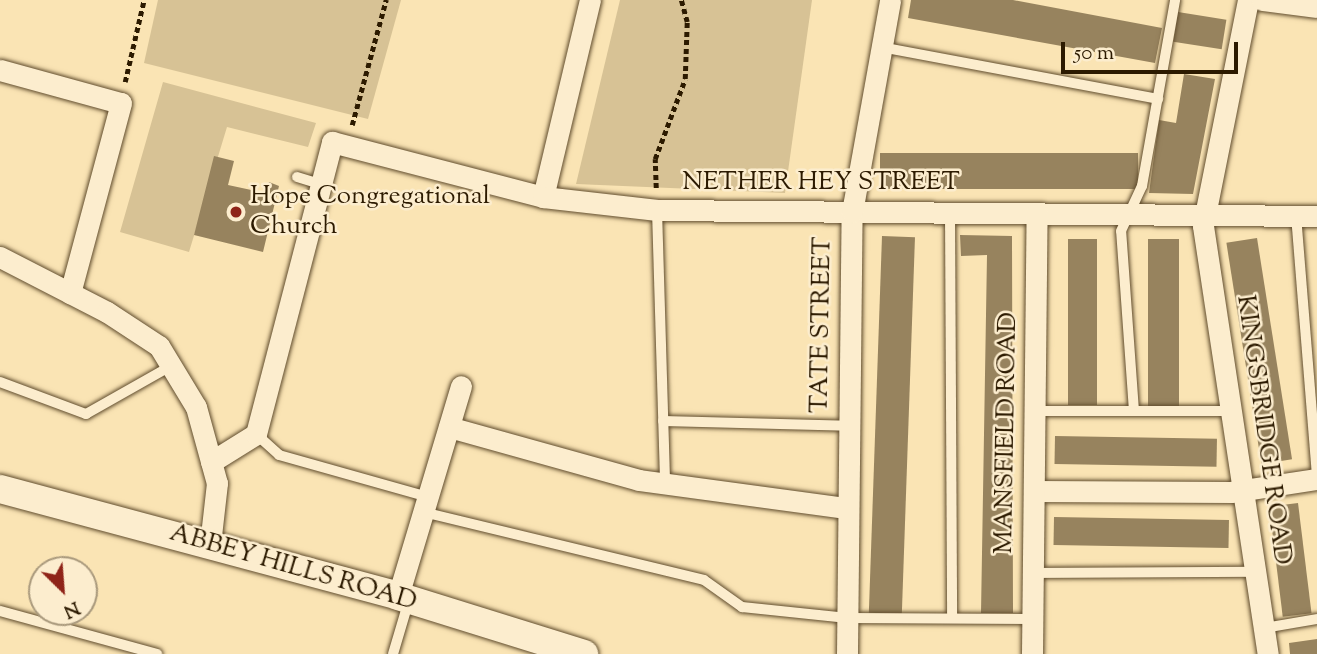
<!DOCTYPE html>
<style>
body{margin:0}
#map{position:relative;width:1317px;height:654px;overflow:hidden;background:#fae4b4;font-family:"Sorts Mill Goudy",serif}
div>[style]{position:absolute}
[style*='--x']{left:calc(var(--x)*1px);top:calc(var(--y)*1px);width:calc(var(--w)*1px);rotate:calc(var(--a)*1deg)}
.green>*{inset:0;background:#d7c295}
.building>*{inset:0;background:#97835e;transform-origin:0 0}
.path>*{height:4.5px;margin-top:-2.25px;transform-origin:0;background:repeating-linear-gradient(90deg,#2c1a00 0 5px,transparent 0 8.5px)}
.roads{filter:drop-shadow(0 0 2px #604c2d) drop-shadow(0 0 2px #604c2d)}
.lane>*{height:10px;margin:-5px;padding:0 5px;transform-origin:5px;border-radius:5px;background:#fcedce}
.street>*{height:21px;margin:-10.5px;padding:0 10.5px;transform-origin:10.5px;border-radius:10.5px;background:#fcedce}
.secondary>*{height:28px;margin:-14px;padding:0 14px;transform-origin:14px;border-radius:14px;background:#fcedce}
.dots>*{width:19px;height:19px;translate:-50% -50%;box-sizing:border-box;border:4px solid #fcedce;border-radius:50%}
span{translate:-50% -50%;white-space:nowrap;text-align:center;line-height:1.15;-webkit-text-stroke:5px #fcedce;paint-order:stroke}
.street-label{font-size:26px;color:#2c1a00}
.poi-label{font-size:26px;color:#2c1a00}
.left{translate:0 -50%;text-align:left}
.north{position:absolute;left:28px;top:556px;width:70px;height:70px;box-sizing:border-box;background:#fcedce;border:2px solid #a9997c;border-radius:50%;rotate:155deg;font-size:19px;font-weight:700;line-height:28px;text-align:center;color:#2c1a00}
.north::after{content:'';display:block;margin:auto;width:24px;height:32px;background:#8f2418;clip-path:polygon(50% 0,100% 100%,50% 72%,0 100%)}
.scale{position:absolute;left:1061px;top:42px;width:177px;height:32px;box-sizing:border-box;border:4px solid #2c1a00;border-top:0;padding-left:9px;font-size:21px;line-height:24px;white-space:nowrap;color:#2c1a00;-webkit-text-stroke:5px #fcedce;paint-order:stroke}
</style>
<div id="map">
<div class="green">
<i style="clip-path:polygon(158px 0,401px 0,368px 119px,144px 63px)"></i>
<i style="clip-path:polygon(620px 0,812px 0,785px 193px,576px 184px)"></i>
<i style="clip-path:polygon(163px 82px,316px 123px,308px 147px,227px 127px,189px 252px,120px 232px)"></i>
</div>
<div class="building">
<i style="clip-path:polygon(911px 0,1013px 0,1162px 28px,1155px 63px,908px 18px)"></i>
<i style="left:1178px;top:12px;width:49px;height:30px;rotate:9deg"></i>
<i style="clip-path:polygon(1184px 74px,1215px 79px,1193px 194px,1149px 193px,1159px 120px,1176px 123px)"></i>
<i style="left:880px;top:153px;width:258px;height:36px"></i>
<i style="clip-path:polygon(214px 156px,234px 161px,228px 185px,265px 193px,269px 182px,279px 186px,263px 252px,194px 235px)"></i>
<i style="clip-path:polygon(960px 235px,1012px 236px,1013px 613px,981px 613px,987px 255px,961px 256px)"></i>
<i style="left:882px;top:236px;width:33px;height:377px;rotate:2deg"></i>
<i style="left:1257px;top:238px;width:224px;height:31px;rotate:81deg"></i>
<i style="left:1068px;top:239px;width:29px;height:166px"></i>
<i style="left:1148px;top:239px;width:31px;height:170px"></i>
<i style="left:1055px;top:436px;width:162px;height:28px;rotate:1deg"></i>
<i style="left:1298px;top:503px;width:111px;height:29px;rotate:83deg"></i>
<i style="left:1054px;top:517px;width:175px;height:28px;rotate:1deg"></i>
<i style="clip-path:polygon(1317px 639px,1317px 654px,1290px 654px,1289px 643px)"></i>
</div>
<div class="path">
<i style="--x:125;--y:82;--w:84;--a:-77"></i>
<i style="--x:352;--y:125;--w:130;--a:-74.8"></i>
<i style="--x:656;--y:188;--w:29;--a:-92"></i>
<i style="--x:655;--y:159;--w:85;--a:-69.4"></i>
<i style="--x:685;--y:79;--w:57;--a:-88"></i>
<i style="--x:687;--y:22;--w:23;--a:-105"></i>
</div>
<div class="roads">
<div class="lane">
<i style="--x:881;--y:47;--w:282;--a:10.6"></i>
<i style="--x:297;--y:177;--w:24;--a:17"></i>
<i style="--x:657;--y:210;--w:274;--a:88.3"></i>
<i style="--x:950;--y:212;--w:406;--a:89.7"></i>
<i style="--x:1296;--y:215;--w:261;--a:85.4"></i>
<i style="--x:0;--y:382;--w:92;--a:20.4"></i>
<i style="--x:86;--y:414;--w:98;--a:-29.5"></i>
<i style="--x:1036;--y:411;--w:197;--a:0"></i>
<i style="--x:1134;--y:411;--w:180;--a:-94.1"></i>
<i style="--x:1121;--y:231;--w:50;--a:-65"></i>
<i style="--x:1142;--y:186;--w:189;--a:-79.9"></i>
<i style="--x:663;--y:421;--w:185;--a:1.5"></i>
<i style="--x:256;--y:434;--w:31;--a:42"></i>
<i style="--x:279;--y:455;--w:155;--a:15.7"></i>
<i style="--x:423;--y:512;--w:289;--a:13.6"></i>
<i style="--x:704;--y:580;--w:47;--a:35.4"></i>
<i style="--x:742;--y:607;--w:106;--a:6"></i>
<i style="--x:847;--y:618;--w:185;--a:0.3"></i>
<i style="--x:1033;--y:573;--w:222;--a:-0.3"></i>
<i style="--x:0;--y:611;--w:163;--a:15.3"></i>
<i style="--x:1264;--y:628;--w:54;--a:-9.6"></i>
<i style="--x:393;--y:654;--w:56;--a:-73.5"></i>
</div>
<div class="street">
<i style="--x:1248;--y:0;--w:230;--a:101.3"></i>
<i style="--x:1203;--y:226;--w:433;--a:81.4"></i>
<i style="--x:1262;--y:0;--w:55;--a:7.3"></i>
<i style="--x:0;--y:70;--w:125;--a:15.3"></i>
<i style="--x:121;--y:103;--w:197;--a:105"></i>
<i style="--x:543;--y:197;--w:203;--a:-76.6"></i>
<i style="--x:0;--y:257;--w:120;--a:27.2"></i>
<i style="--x:107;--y:312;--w:62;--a:33.2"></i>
<i style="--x:159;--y:346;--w:71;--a:58.8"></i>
<i style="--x:196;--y:407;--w:79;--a:74.6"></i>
<i style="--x:217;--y:483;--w:61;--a:96.5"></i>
<i style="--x:449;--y:427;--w:197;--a:15.6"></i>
<i style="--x:639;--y:480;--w:210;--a:7.7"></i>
<i style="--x:211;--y:462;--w:53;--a:-31.9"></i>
<i style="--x:256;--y:434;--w:302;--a:-75.4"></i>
<i style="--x:332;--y:142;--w:218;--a:14.6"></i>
<i style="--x:543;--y:197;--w:115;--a:6.5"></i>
<i style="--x:657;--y:210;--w:660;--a:0.52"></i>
<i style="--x:1034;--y:491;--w:197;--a:0.3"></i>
<i style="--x:1231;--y:492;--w:87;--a:-8.6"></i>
<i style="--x:398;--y:596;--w:219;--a:-73.3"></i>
<i style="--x:847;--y:654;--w:442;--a:-89.4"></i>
<i style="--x:852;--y:212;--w:215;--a:-79.8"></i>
<i style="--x:1032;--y:654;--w:441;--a:-89.4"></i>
</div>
<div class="secondary">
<i style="--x:0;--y:489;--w:412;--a:15"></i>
<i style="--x:398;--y:596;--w:195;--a:17.3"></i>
</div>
</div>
<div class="dots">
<i style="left:236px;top:212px;background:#8f2418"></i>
</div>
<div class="street-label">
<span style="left:821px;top:183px">NETHER HEY STREET</span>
<span style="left:822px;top:325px;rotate:-89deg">TATE STREET</span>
<span style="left:1263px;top:430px;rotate:82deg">KINGSBRIDGE ROAD</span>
<span style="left:1007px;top:433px;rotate:-89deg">MANSFIELD ROAD</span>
<span style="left:293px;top:568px;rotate:16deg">ABBEY HILLS ROAD</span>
</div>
<div class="poi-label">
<span class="left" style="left:250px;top:212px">Hope Congregational<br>Church</span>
</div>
<div class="north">N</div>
<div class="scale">50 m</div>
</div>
